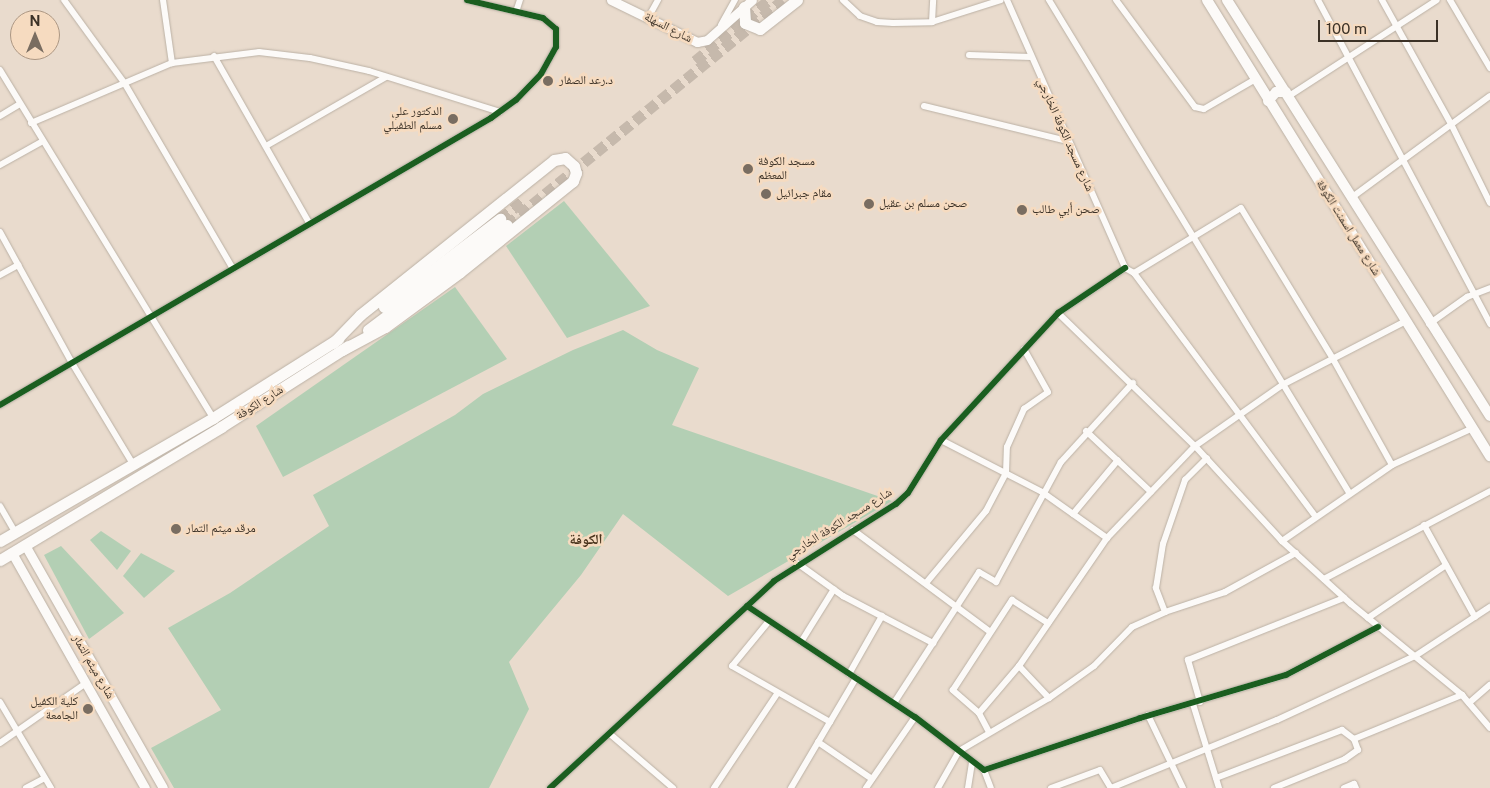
<!DOCTYPE html>
<meta charset="utf-8">
<style>
body{margin:0}
#map{position:relative;width:1490px;height:788px;overflow:hidden;background:#e9dbcd;font-family:"Public Sans","Noto Naskh Arabic",sans-serif}
div>[style]{position:absolute}
[style*='--x']{left:calc(var(--x)*1px);top:calc(var(--y)*1px);width:calc(var(--w)*1px);rotate:calc(var(--a)*1deg)}
.green>*{inset:0;background:#b3cfb4}
.highway-tunnel>*{height:11px;margin-top:-5.5px;transform-origin:0;background:repeating-linear-gradient(90deg,#c6b9ac 0 11px,transparent 0 16.5px)}
.roads{filter:drop-shadow(0 0 1px #bbb1a5) drop-shadow(0 0 1px #bbb1a5)}
.street>*{height:6px;margin:-3px;padding:0 3px;transform-origin:3px;border-radius:3px;background:#fcfaf8}
.secondary>*{height:9px;margin:-4.5px;padding:0 4.5px;transform-origin:4.5px;border-radius:4.5px;background:#fcfaf8}
.primary>*{height:10px;margin:-5px;padding:0 5px;transform-origin:5px;border-radius:5px;background:#fcfaf8}
.highway>*{height:11px;margin:-5.5px;padding:0 5.5px;transform-origin:5.5px;border-radius:5.5px;background:#fcfaf8}
.cycleway>*{height:6px;margin:-3px;padding:0 3px;transform-origin:3px;border-radius:3px;background:#1b5e20}
.dots>*{width:14px;height:14px;translate:-50% -50%;box-sizing:border-box;border:2px solid #f6dbc0;border-radius:50%}
span{translate:-50% -50%;white-space:nowrap;text-align:center;line-height:1.15;-webkit-text-stroke:5px #f6dbc0;paint-order:stroke}
.street-label{font-size:12px;color:#3c3227}
.poi-label{font-size:12px;color:#3c3227}
.left{translate:0 -50%;text-align:left}
.right{translate:-100% -50%;text-align:right}
.neighbourhood-label{font-size:14px;color:#49341d;font-weight:700}
.north{position:absolute;left:10px;top:10px;width:50px;height:50px;box-sizing:border-box;background:#f6dbc0;border:1px solid #ac9783;border-radius:50%;rotate:0deg;font-size:14px;font-weight:700;line-height:20px;text-align:center;color:#3c3227}
.north::after{content:'';display:block;margin:auto;width:18px;height:22px;background:#796d61;clip-path:polygon(50% 0,100% 100%,50% 72%,0 100%)}
.scale{position:absolute;left:1318px;top:20px;width:120px;height:22px;box-sizing:border-box;border:2px solid #3c3227;border-top:0;padding-left:6px;font-size:15px;line-height:18px;white-space:nowrap;color:#3c3227;-webkit-text-stroke:4px #f6dbc0;paint-order:stroke}
</style>
<div id="map">
<div class="green">
<i style="clip-path:polygon(564px 201px,650px 306px,567px 338px,506px 246px)"></i>
<i style="clip-path:polygon(455px 287px,507px 359px,283px 477px,256px 426px)"></i>
<i style="clip-path:polygon(623px 330px,657px 350px,699px 368px,672px 425px,892px 501px,728px 596px,623px 514px,581px 575px,509px 662px,529px 709px,489px 788px,174px 788px,151px 748px,221px 710px,168px 628px,230px 593px,329px 526px,313px 495px,455px 415px,483px 394px,573px 350px)"></i>
<i style="clip-path:polygon(101px 531px,131px 551px,117px 570px,90px 540px)"></i>
<i style="clip-path:polygon(61px 546px,124px 613px,89px 639px,44px 555px)"></i>
<i style="clip-path:polygon(141px 553px,175px 571px,144px 598px,123px 576px)"></i>
</div>
<div class="highway-tunnel">
<i style="--x:695;--y:61;--w:96;--a:-39.5"></i>
<i style="--x:500;--y:219;--w:31;--a:-38"></i>
<i style="--x:507;--y:225;--w:356;--a:-39.2"></i>
</div>
<div class="roads">
<div class="street">
<i style="--x:64;--y:0;--w:104;--a:54"></i>
<i style="--x:125;--y:84;--w:214;--a:59.7"></i>
<i style="--x:163;--y:0;--w:64;--a:81.9"></i>
<i style="--x:843;--y:0;--w:23;--a:43"></i>
<i style="--x:860;--y:16;--w:18;--a:19"></i>
<i style="--x:877;--y:22;--w:16;--a:4"></i>
<i style="--x:893;--y:23;--w:39;--a:-1"></i>
<i style="--x:932;--y:22;--w:72;--a:-17.7"></i>
<i style="--x:1007;--y:0;--w:293;--a:66.2"></i>
<i style="--x:1049;--y:0;--w:578;--a:58.65"></i>
<i style="--x:1116;--y:0;--w:133;--a:53.6"></i>
<i style="--x:1195;--y:107;--w:9;--a:13"></i>
<i style="--x:1204;--y:109;--w:58;--a:-30.1"></i>
<i style="--x:1318;--y:0;--w:367;--a:62"></i>
<i style="--x:1382;--y:0;--w:142;--a:60.9"></i>
<i style="--x:1451;--y:124;--w:88;--a:63.7"></i>
<i style="--x:1450;--y:0;--w:79;--a:59.5"></i>
<i style="--x:516;--y:12;--w:13;--a:-72"></i>
<i style="--x:648;--y:18;--w:21;--a:-61"></i>
<i style="--x:932;--y:22;--w:22;--a:-87"></i>
<i style="--x:721;--y:25;--w:29;--a:-61"></i>
<i style="--x:969;--y:55;--w:62;--a:1.8"></i>
<i style="--x:214;--y:56;--w:193;--a:60.3"></i>
<i style="--x:0;--y:70;--w:408;--a:58.5"></i>
<i style="--x:1289;--y:96;--w:176;--a:-33"></i>
<i style="--x:924;--y:106;--w:148;--a:13.7"></i>
<i style="--x:0;--y:116;--w:23;--a:-31"></i>
<i style="--x:31;--y:123;--w:153;--a:-23.1"></i>
<i style="--x:172;--y:63;--w:88;--a:-7.2"></i>
<i style="--x:259;--y:52;--w:51;--a:6.7"></i>
<i style="--x:310;--y:58;--w:60;--a:12.4"></i>
<i style="--x:369;--y:71;--w:137;--a:17.4"></i>
<i style="--x:266;--y:146;--w:138;--a:-29.9"></i>
<i style="--x:0;--y:165;--w:49;--a:-29.2"></i>
<i style="--x:1351;--y:198;--w:172;--a:-36.3"></i>
<i style="--x:0;--y:232;--w:149;--a:61.2"></i>
<i style="--x:72;--y:363;--w:118;--a:58.9"></i>
<i style="--x:1125;--y:268;--w:10;--a:29"></i>
<i style="--x:1134;--y:273;--w:304;--a:53.3"></i>
<i style="--x:1134;--y:273;--w:125;--a:-31.3"></i>
<i style="--x:1241;--y:208;--w:177;--a:58.6"></i>
<i style="--x:1333;--y:359;--w:121;--a:60.9"></i>
<i style="--x:0;--y:275;--w:21;--a:-29"></i>
<i style="--x:1058;--y:313;--w:191;--a:44.2"></i>
<i style="--x:1195;--y:446;--w:129;--a:47.5"></i>
<i style="--x:1282;--y:541;--w:93;--a:42.4"></i>
<i style="--x:1351;--y:604;--w:144;--a:39.3"></i>
<i style="--x:1462;--y:695;--w:43;--a:49.7"></i>
<i style="--x:1429;--y:324;--w:47;--a:-35.4"></i>
<i style="--x:1467;--y:297;--w:25;--a:-21"></i>
<i style="--x:0;--y:405;--w:569;--a:-30.31"></i>
<i style="--x:491;--y:118;--w:31;--a:-36"></i>
<i style="--x:516;--y:100;--w:36;--a:-46"></i>
<i style="--x:541;--y:74;--w:31;--a:-61"></i>
<i style="--x:556;--y:47;--w:18;--a:-90"></i>
<i style="--x:556;--y:29;--w:17;--a:-140"></i>
<i style="--x:543;--y:18;--w:78;--a:-166.7"></i>
<i style="--x:1086;--y:431;--w:89;--a:43.2"></i>
<i style="--x:941;--y:440;--w:114;--a:27.2"></i>
<i style="--x:1042;--y:492;--w:80;--a:35.3"></i>
<i style="--x:0;--y:506;--w:30;--a:60"></i>
<i style="--x:1073;--y:514;--w:70;--a:-50.2"></i>
<i style="--x:1424;--y:525;--w:105;--a:61"></i>
<i style="--x:853;--y:530;--w:169;--a:36.6"></i>
<i style="--x:1282;--y:541;--w:134;--a:-34.6"></i>
<i style="--x:1392;--y:465;--w:89;--a:-24.6"></i>
<i style="--x:797;--y:563;--w:57;--a:35.7"></i>
<i style="--x:843;--y:596;--w:102;--a:27.6"></i>
<i style="--x:1324;--y:579;--w:188;--a:-27.9"></i>
<i style="--x:926;--y:583;--w:94;--a:-50.2"></i>
<i style="--x:986;--y:511;--w:43;--a:-62.2"></i>
<i style="--x:1006;--y:473;--w:26;--a:-88"></i>
<i style="--x:1007;--y:447;--w:42;--a:-65.9"></i>
<i style="--x:1024;--y:409;--w:29;--a:-35"></i>
<i style="--x:1048;--y:392;--w:49;--a:-119.2"></i>
<i style="--x:747;--y:606;--w:201;--a:33.5"></i>
<i style="--x:915;--y:717;--w:87;--a:37.5"></i>
<i style="--x:984;--y:770;--w:164;--a:-18.4"></i>
<i style="--x:1140;--y:718;--w:152;--a:-16.4"></i>
<i style="--x:1286;--y:675;--w:104;--a:-27.6"></i>
<i style="--x:1165;--y:612;--w:26;--a:-111"></i>
<i style="--x:1156;--y:588;--w:45;--a:-81"></i>
<i style="--x:1163;--y:544;--w:68;--a:-71"></i>
<i style="--x:1185;--y:480;--w:31;--a:-45"></i>
<i style="--x:1368;--y:618;--w:94;--a:-34.2"></i>
<i style="--x:769;--y:621;--w:58;--a:129.4"></i>
<i style="--x:732;--y:666;--w:113;--a:29.7"></i>
<i style="--x:801;--y:642;--w:62;--a:-58.1"></i>
<i style="--x:1019;--y:666;--w:44;--a:46.8"></i>
<i style="--x:849;--y:674;--w:67;--a:-60.4"></i>
<i style="--x:0;--y:702;--w:100;--a:59.3"></i>
<i style="--x:1200;--y:702;--w:44;--a:-105.9"></i>
<i style="--x:1188;--y:660;--w:168;--a:-21.7"></i>
<i style="--x:894;--y:703;--w:156;--a:-57"></i>
<i style="--x:979;--y:572;--w:20;--a:30"></i>
<i style="--x:996;--y:582;--w:136;--a:-61.6"></i>
<i style="--x:1061;--y:462;--w:107;--a:-47.7"></i>
<i style="--x:1469;--y:703;--w:28;--a:-41"></i>
<i style="--x:1193;--y:704;--w:88;--a:72.8"></i>
<i style="--x:979;--y:713;--w:62;--a:-49.6"></i>
<i style="--x:1019;--y:666;--w:155;--a:-55.5"></i>
<i style="--x:1107;--y:538;--w:127;--a:-46.3"></i>
<i style="--x:1195;--y:446;--w:106;--a:-35"></i>
<i style="--x:1282;--y:385;--w:140;--a:-27.3"></i>
<i style="--x:1148;--y:715;--w:81;--a:64.4"></i>
<i style="--x:989;--y:732;--w:21;--a:-118"></i>
<i style="--x:979;--y:713;--w:35;--a:-139"></i>
<i style="--x:953;--y:690;--w:108;--a:-56.8"></i>
<i style="--x:1012;--y:600;--w:43;--a:32.6"></i>
<i style="--x:610;--y:734;--w:83;--a:40.6"></i>
<i style="--x:818;--y:742;--w:65;--a:34.4"></i>
<i style="--x:0;--y:743;--w:105;--a:-34.9"></i>
<i style="--x:984;--y:770;--w:19;--a:69"></i>
<i style="--x:1216;--y:778;--w:135;--a:-20.9"></i>
<i style="--x:1342;--y:730;--w:15;--a:37"></i>
<i style="--x:1354;--y:739;--w:117;--a:-22.2"></i>
<i style="--x:26;--y:788;--w:21;--a:-28"></i>
<i style="--x:550;--y:788;--w:305;--a:-42.7"></i>
<i style="--x:774;--y:581;--w:144;--a:-32.3"></i>
<i style="--x:896;--y:504;--w:16;--a:-43"></i>
<i style="--x:908;--y:493;--w:62;--a:-58.1"></i>
<i style="--x:941;--y:440;--w:173;--a:-47.3"></i>
<i style="--x:1058;--y:313;--w:81;--a:-33.9"></i>
<i style="--x:714;--y:788;--w:113;--a:-56.2"></i>
<i style="--x:791;--y:788;--w:128;--a:-59.4"></i>
<i style="--x:866;--y:788;--w:86;--a:-55.4"></i>
<i style="--x:938;--y:788;--w:43;--a:-60.4"></i>
<i style="--x:959;--y:751;--w:104;--a:-30.5"></i>
<i style="--x:1049;--y:698;--w:55;--a:-35.4"></i>
<i style="--x:1094;--y:666;--w:54;--a:-45.7"></i>
<i style="--x:1132;--y:627;--w:36;--a:-24"></i>
<i style="--x:1165;--y:612;--w:63;--a:-18.4"></i>
<i style="--x:1225;--y:592;--w:81;--a:-28.8"></i>
<i style="--x:968;--y:788;--w:26;--a:-81"></i>
<i style="--x:1051;--y:788;--w:52;--a:-20.2"></i>
<i style="--x:1100;--y:770;--w:21;--a:59"></i>
<i style="--x:1111;--y:788;--w:179;--a:-22.3"></i>
<i style="--x:1277;--y:720;--w:152;--a:-24.9"></i>
<i style="--x:1415;--y:656;--w:90;--a:-33.2"></i>
<i style="--x:1274;--y:788;--w:77;--a:-22.2"></i>
<i style="--x:1345;--y:759;--w:16;--a:-35"></i>
<i style="--x:1358;--y:750;--w:12;--a:-110"></i>
<i style="--x:1344;--y:788;--w:11;--a:-22"></i>
<i style="--x:1354;--y:784;--w:4;--a:63"></i>
</div>
<div class="secondary">
<i style="--x:611;--y:0;--w:96;--a:26"></i>
<i style="--x:697;--y:42;--w:10;--a:-11"></i>
<i style="--x:707;--y:40;--w:60;--a:-41.6"></i>
<i style="--x:25;--y:545;--w:279;--a:60.4"></i>
<i style="--x:12;--y:553;--w:270;--a:60.5"></i>
</div>
<div class="primary">
<i style="--x:1207;--y:0;--w:537;--a:58.18"></i>
<i style="--x:1227;--y:0;--w:492;--a:57.7"></i>
<i style="--x:1268;--y:101;--w:12;--a:-48"></i>
<i style="--x:1276;--y:92;--w:10;--a:0"></i>
</div>
<div class="highway">
<i style="--x:744;--y:7;--w:16;--a:86"></i>
<i style="--x:745;--y:23;--w:16;--a:22"></i>
<i style="--x:760;--y:29;--w:47;--a:-38.1"></i>
<i style="--x:384;--y:307;--w:146;--a:-37.2"></i>
<i style="--x:368;--y:330;--w:174;--a:-37.1"></i>
<i style="--x:333;--y:343;--w:39;--a:-46"></i>
<i style="--x:360;--y:315;--w:248;--a:-38.6"></i>
<i style="--x:554;--y:160;--w:11;--a:-10"></i>
<i style="--x:565;--y:158;--w:12;--a:42"></i>
<i style="--x:574;--y:166;--w:7;--a:74"></i>
<i style="--x:576;--y:173;--w:9;--a:111"></i>
<i style="--x:573;--y:181;--w:145;--a:141.2"></i>
<i style="--x:460;--y:272;--w:93;--a:143.7"></i>
<i style="--x:385;--y:327;--w:49;--a:151.9"></i>
<i style="--x:0;--y:541;--w:246;--a:-30"></i>
<i style="--x:213;--y:418;--w:148;--a:-32.3"></i>
<i style="--x:0;--y:560;--w:258;--a:-31"></i>
<i style="--x:221;--y:427;--w:151;--a:-32.5"></i>
</div>
</div>
<div class="cycleway">
<i style="--x:0;--y:405;--w:569;--a:-30.31"></i>
<i style="--x:491;--y:118;--w:31;--a:-36"></i>
<i style="--x:516;--y:100;--w:36;--a:-46"></i>
<i style="--x:541;--y:74;--w:31;--a:-61"></i>
<i style="--x:556;--y:47;--w:18;--a:-90"></i>
<i style="--x:556;--y:29;--w:17;--a:-140"></i>
<i style="--x:543;--y:18;--w:78;--a:-166.7"></i>
<i style="--x:747;--y:606;--w:201;--a:33.5"></i>
<i style="--x:915;--y:717;--w:87;--a:37.5"></i>
<i style="--x:984;--y:770;--w:164;--a:-18.4"></i>
<i style="--x:1140;--y:718;--w:152;--a:-16.4"></i>
<i style="--x:1286;--y:675;--w:104;--a:-27.6"></i>
<i style="--x:550;--y:788;--w:305;--a:-42.7"></i>
<i style="--x:774;--y:581;--w:144;--a:-32.3"></i>
<i style="--x:896;--y:504;--w:16;--a:-43"></i>
<i style="--x:908;--y:493;--w:62;--a:-58.1"></i>
<i style="--x:941;--y:440;--w:173;--a:-47.3"></i>
<i style="--x:1058;--y:313;--w:81;--a:-33.9"></i>
</div>
<div class="dots">
<i style="left:548px;top:81px;background:#796d61"></i>
<i style="left:453px;top:119px;background:#796d61"></i>
<i style="left:748px;top:169px;background:#796d61"></i>
<i style="left:766px;top:194px;background:#796d61"></i>
<i style="left:869px;top:204px;background:#796d61"></i>
<i style="left:1022px;top:210px;background:#796d61"></i>
<i style="left:176px;top:529px;background:#796d61"></i>
<i style="left:88px;top:709px;background:#796d61"></i>
</div>
<div class="street-label">
<span style="left:668px;top:28px;rotate:27deg">شارع السهلة</span>
<span style="left:1065px;top:135px;rotate:66deg">شارع مسجد الكوفة الخارجي</span>
<span style="left:1348px;top:228px;rotate:58deg">شارع معمل اسمنت الكوفة</span>
<span style="left:260px;top:403px;rotate:-32deg">شارع الكوفة</span>
<span style="left:839px;top:524px;rotate:-32deg">شارع مسجد الكوفة الخارجي</span>
<span style="left:93px;top:667px;rotate:60deg">شارع ميثم التمار</span>
</div>
<div class="poi-label">
<span class="left" style="left:559px;top:81px">د.رعد الصفار</span>
<span class="right" style="left:442px;top:119px">الدكتور علي<br>مسلم الطفيلي</span>
<span class="left" style="left:758px;top:169px">مسجد الكوفة<br>المعظم</span>
<span class="left" style="left:776px;top:194px">مقام جبرائيل</span>
<span class="left" style="left:879px;top:204px">صحن مسلم بن عقيل</span>
<span class="left" style="left:1032px;top:210px">صحن أبي طالب</span>
<span class="left" style="left:186px;top:529px">مرقد ميثم التمار</span>
<span class="right" style="left:78px;top:709px">كلية الكفيل<br>الجامعة</span>
</div>
<div class="neighbourhood-label">
<span style="left:586px;top:539px">الكوفة</span>
</div>
<div class="north">N</div>
<div class="scale">100 m</div>
</div>
